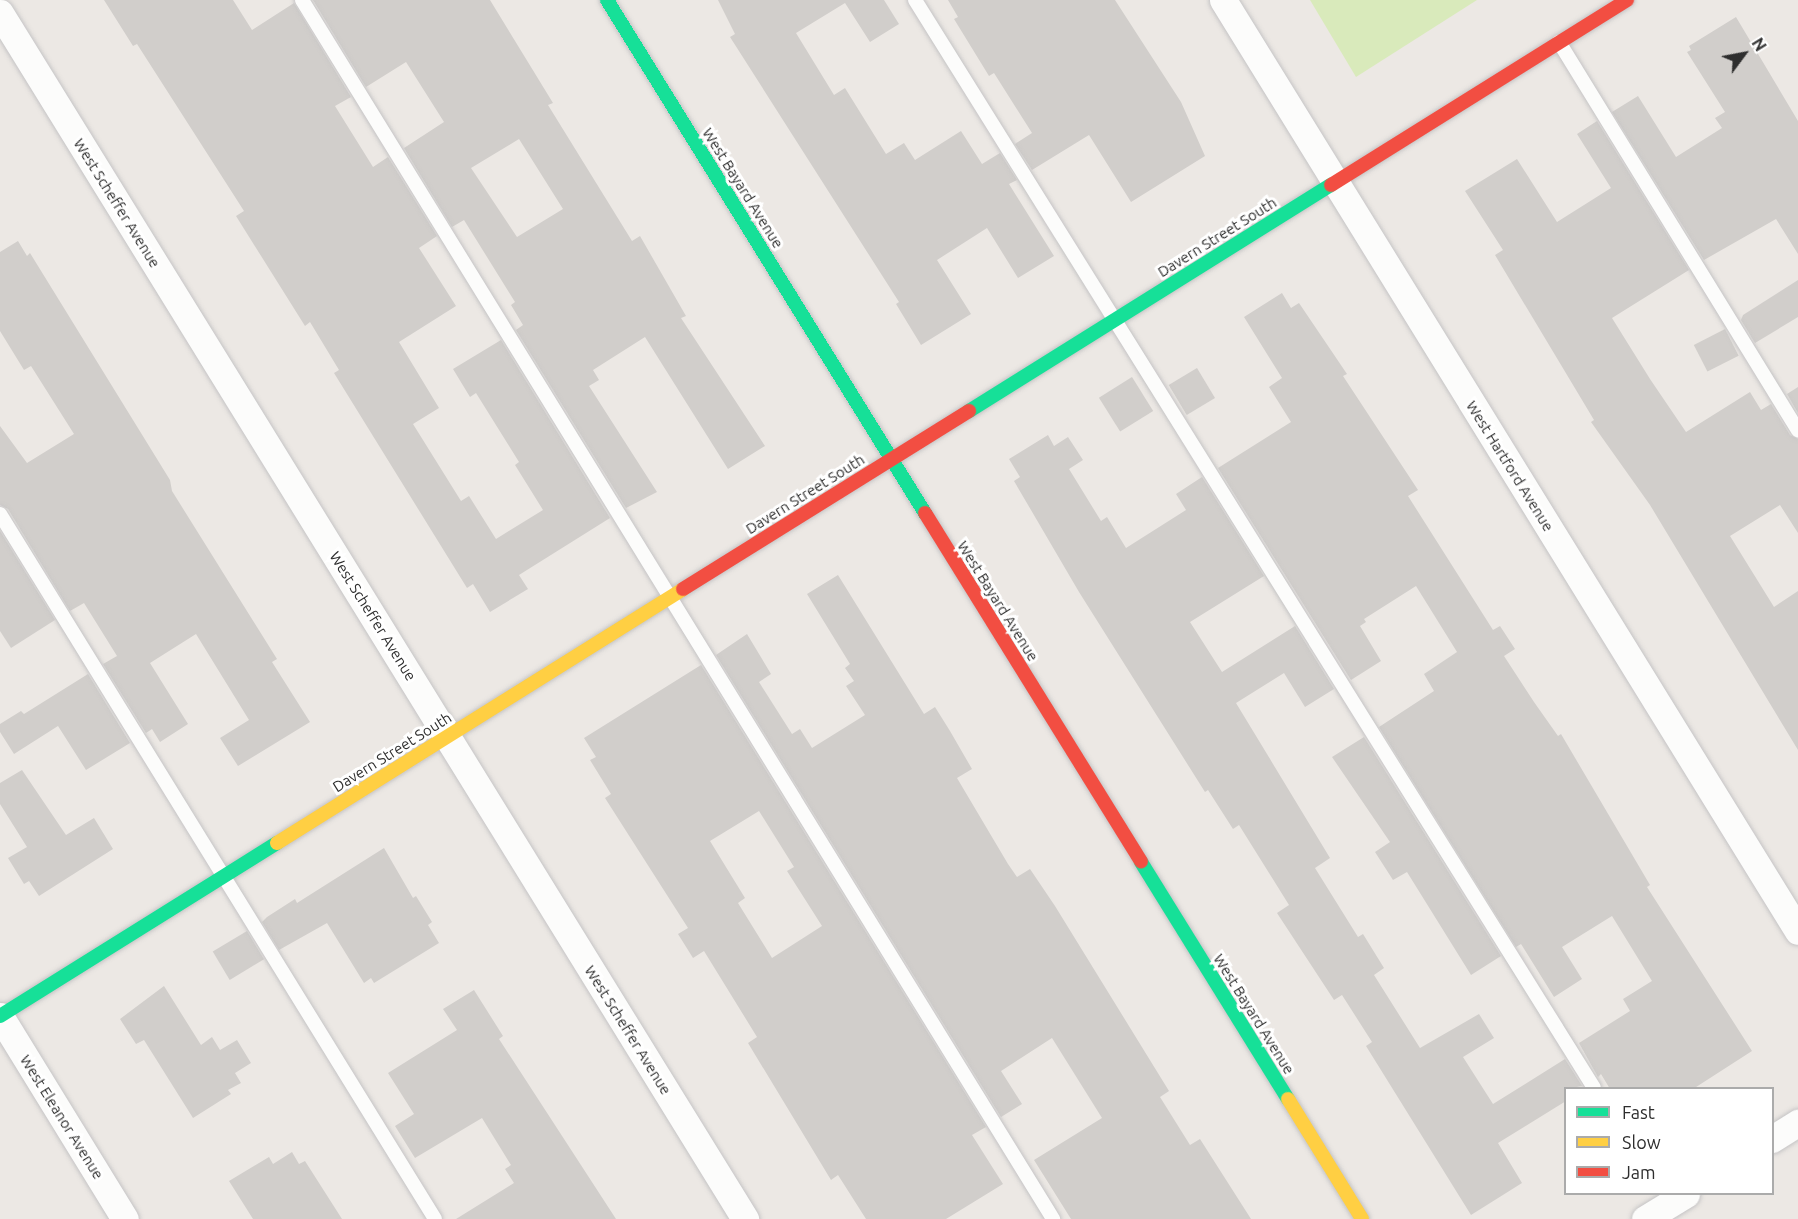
<!DOCTYPE html>
<style>
body{margin:0}
#map{position:relative;width:1798px;height:1219px;overflow:hidden;background:#ece8e4;font-family:Ubuntu,sans-serif}
div>[style]{position:absolute}
[style*='--x']{left:calc(var(--x)*1px);top:calc(var(--y)*1px);width:calc(var(--w)*1px);rotate:calc(var(--a)*1deg)}
.pitch>*{inset:0;background:#d9eabb}
.building>*{inset:0;background:#d1cecb;transform-origin:0 0}
.roads{filter:drop-shadow(0 0 2px #c5c4c5) drop-shadow(0 0 2px #c5c4c5)}
.lane>*{height:14px;margin:-7px;padding:0 7px;transform-origin:7px;border-radius:7px;background:#fcfcfb}
.street>*{height:27px;margin:-13.5px;padding:0 13.5px;transform-origin:13.5px;border-radius:13.5px;background:#fcfcfb}
.fast>*{height:14px;margin:-7px;padding:0 7px;transform-origin:7px;border-radius:7px;background:#16e098}
.slow>*{height:14px;margin:-7px;padding:0 7px;transform-origin:7px;border-radius:7px;background:#ffcf43}
.jam>*{height:14px;margin:-7px;padding:0 7px;transform-origin:7px;border-radius:7px;background:#f24e42}
span{translate:-50% -50%;white-space:nowrap;text-align:center;line-height:1.15;-webkit-text-stroke:6px #fff;paint-order:stroke}
.street-label{font-size:15px;color:#2e2e2e}
.legend{position:absolute;left:1564px;top:1087px;width:210px;height:108px;box-sizing:border-box;background:#fff;border:2px solid #ababab;margin:0;padding:8px 10px;list-style:none;font-size:18px;color:#2e2e2e}
.legend li{display:flex;align-items:center;gap:12px;height:30px}
.legend b{width:30px;border:2px solid #ababab}
.north{position:absolute;left:1714px;top:24px;width:60px;height:60px;-webkit-text-stroke:4px #fff;paint-order:stroke;rotate:58deg;font-size:16px;font-weight:700;line-height:24px;text-align:center;color:#2e2e2e}
.north::after{content:'';display:block;margin:auto;width:21px;height:27px;background:#2e2e2e;clip-path:polygon(50% 0,100% 100%,50% 72%,0 100%)}
</style>
<div id="map">
<div class="pitch">
<i style="clip-path:polygon(1310px 0,1477px 0,1356px 77px)"></i>
</div>
<div class="building">
<i style="clip-path:polygon(104px 0,233px 0,252px 30px,294px 3px,351px 97px,335px 106px,373px 167px,388px 157px,437px 236px,419px 248px,456px 306px,399px 342px,439px 408px,413px 424px,461px 501px,469px 496px,496px 539px,543px 510px,515px 465px,519px 462px,476px 393px,470px 397px,453px 369px,501px 340px,610px 518px,519px 575px,528px 589px,490px 612px,473px 584px,467px 588px,334px 373px,339px 370px,310px 322px,305px 326px,236px 216px,244px 211px,137px 44px,133px 46px)"></i>
<i style="clip-path:polygon(evenodd,313px 0,490px 0,553px 103px,548px 105px,632px 241px,640px 236px,686px 316px,681px 318px,765px 446px,728px 469px,645px 337px,593px 370px,599px 380px,589px 386px,657px 492px,626px 508px,516px 330px,523px 325px,511px 305px,515px 302px,464px 220px,452px 227px,404px 148px,444px 122px,406px 62px,366px 87px,313px 0,519px 139px,563px 209px,517px 237px,471px 168px,519px 139px)"></i>
<i style="clip-path:polygon(718px 0,884px 0,899px 24px,870px 42px,845px 3px,796px 33px,834px 95px,845px 88px,886px 154px,904px 143px,915px 160px,961px 131px,982px 164px,1000px 153px,1017px 180px,1009px 184px,1054px 256px,1018px 278px,987px 228px,937px 260px,971px 314px,921px 345px,896px 304px,899px 302px,730px 37px,735px 34px)"></i>
<i style="clip-path:polygon(948px 0,1115px 0,1181px 102px,1205px 156px,1131px 202px,1089px 135px,1032px 170px,1015px 144px,1032px 133px,994px 73px,989px 76px,954px 19px,958px 17px)"></i>
<i style="clip-path:polygon(1736px 17px,1798px 121px,1798px 254px,1776px 219px,1704px 260px,1612px 112px,1638px 96px,1676px 157px,1722px 128px,1715px 118px,1725px 112px,1687px 52px,1691px 50px,1689px 46px)"></i>
<i style="clip-path:polygon(1597px 121px,1689px 270px,1612px 318px,1650px 379px,1686px 432px,1750px 392px,1761px 410px,1771px 404px,1790px 435px,1798px 439px,1798px 533px,1780px 505px,1730px 536px,1774px 607px,1798px 591px,1798px 750px,1650px 505px,1591px 422px,1594px 420px,1495px 255px,1503px 250px,1465px 191px,1517px 159px,1557px 222px,1611px 188px,1577px 134px)"></i>
<i style="clip-path:polygon(18px 241px,27px 256px,30px 253px,170px 480px,172px 491px,277px 659px,272px 662px,310px 722px,238px 766px,220px 738px,249px 720px,196px 634px,150px 663px,188px 724px,160px 742px,152px 729px,146px 733px,103px 664px,117px 656px,84px 603px,70px 611px,8px 509px,0 505px,0 426px,27px 463px,74px 434px,31px 366px,24px 370px,0 331px,0 252px)"></i>
<i style="clip-path:polygon(1798px 280px,1798px 317px,1755px 343px,1741px 320px,1743px 315px)"></i>
<i style="clip-path:polygon(1282px 293px,1291px 308px,1299px 303px,1347px 374px,1343px 376px,1418px 490px,1408px 496px,1493px 630px,1500px 626px,1515px 649px,1504px 656px,1534px 702px,1558px 736px,1561px 734px,1650px 885px,1647px 887px,1752px 1051px,1693px 1089px,1610px 1089px,1601px 1074px,1598px 1077px,1579px 1043px,1630px 1011px,1623px 999px,1652px 981px,1612px 916px,1562px 947px,1582px 979px,1554px 997px,1521px 944px,1516px 947px,1379px 727px,1434px 691px,1424px 674px,1457px 652px,1416px 586px,1364px 619px,1366px 622px,1360px 626px,1381px 661px,1351px 680px,1218px 468px,1291px 422px,1269px 387px,1282px 378px,1244px 317px)"></i>
<i style="left:1725px;top:329px;width:30px;height:35px;rotate:63deg"></i>
<i style="left:1197px;top:368px;width:35px;height:33px;rotate:59deg"></i>
<i style="left:1132px;top:377px;width:40px;height:39px;rotate:58deg"></i>
<i style="clip-path:polygon(1798px 387px,1798px 413px,1787px 394px)"></i>
<i style="clip-path:polygon(1048px 435px,1054px 446px,1068px 437px,1083px 460px,1069px 469px,1101px 521px,1107px 517px,1126px 548px,1186px 510px,1176px 494px,1202px 477px,1264px 576px,1190px 622px,1222px 672px,1295px 626px,1334px 689px,1305px 707px,1284px 673px,1236px 703px,1330px 858px,1315px 868px,1358px 937px,1363px 934px,1384px 968px,1374px 975px,1420px 1048px,1479px 1014px,1494px 1038px,1463px 1057px,1493px 1104px,1565px 1059px,1582px 1086px,1566px 1089px,1566px 1101px,1498px 1143px,1522px 1183px,1471px 1215px,1366px 1046px,1372px 1042px,1342px 995px,1334px 1000px,1277px 913px,1289px 905px,1239px 825px,1233px 829px,1208px 790px,1205px 792px,1079px 592px,1014px 481px,1020px 477px,1009px 459px)"></i>
<i style="clip-path:polygon(0 531px,55px 620px,11px 648px,0 631px)"></i>
<i style="clip-path:polygon(838px 575px,924px 714px,935px 707px,950px 731px,972px 769px,957px 778px,1008px 864px,1017px 877px,1030px 869px,1055px 906px,1169px 1091px,1160px 1097px,1190px 1145px,1200px 1139px,1251px 1219px,1071px 1219px,1034px 1160px,1102px 1118px,1052px 1038px,1001px 1071px,1022px 1104px,1001px 1117px,716px 655px,747px 634px,771px 674px,759px 682px,792px 734px,800px 729px,812px 748px,865px 715px,846px 686px,854px 681px,845px 668px,850px 664px,807px 594px)"></i>
<i style="clip-path:polygon(evenodd,701px 665px,986px 1127px,972px 1135px,1003px 1184px,946px 1219px,866px 1219px,838px 1175px,831px 1180px,748px 1043px,757px 1037px,704px 951px,693px 958px,678px 934px,688px 928px,605px 798px,611px 794px,590px 760px,596px 757px,584px 738px,701px 665px,759px 811px,794px 867px,787px 871px,822px 926px,772px 958px,738px 903px,745px 898px,710px 841px,759px 811px)"></i>
<i style="clip-path:polygon(88px 674px,130px 743px,86px 770px,58px 726px,14px 754px,0 732px,0 724px,21px 711px,24px 714px)"></i>
<i style="clip-path:polygon(1364px 737px,1501px 956px,1471px 975px,1407px 872px,1393px 880px,1375px 852px,1390px 842px,1332px 757px)"></i>
<i style="clip-path:polygon(22px 770px,66px 835px,94px 818px,113px 849px,39px 896px,29px 881px,24px 884px,8px 858px,27px 847px,0 804px,0 783px)"></i>
<i style="clip-path:polygon(384px 848px,413px 898px,416px 896px,432px 922px,428px 925px,439px 943px,374px 983px,371px 978px,364px 983px,327px 923px,279px 950px,262px 922px,267px 917px,295px 899px,297px 903px)"></i>
<i style="left:247px;top:931px;width:33px;height:40px;rotate:59deg"></i>
<i style="clip-path:polygon(164px 986px,201px 1045px,212px 1037px,220px 1050px,237px 1040px,251px 1063px,235px 1073px,241px 1083px,228px 1090px,231px 1094px,193px 1118px,144px 1040px,136px 1044px,120px 1019px)"></i>
<i style="clip-path:polygon(474px 990px,503px 1036px,499px 1039px,616px 1219px,456px 1219px,514px 1183px,505px 1169px,511px 1165px,482px 1118px,415px 1158px,395px 1126px,414px 1114px,388px 1073px,457px 1030px,443px 1009px)"></i>
<i style="clip-path:polygon(292px 1152px,299px 1164px,305px 1161px,342px 1219px,253px 1219px,229px 1181px,269px 1157px,273px 1164px)"></i>
</div>
<div class="roads">
<div class="lane">
<i style="--x:302;--y:0;--w:1432;--a:58.36"></i>
<i style="--x:915;--y:0;--w:1282;--a:58.03"></i>
<i style="--x:1559;--y:42;--w:456;--a:58.4"></i>
<i style="--x:0;--y:514;--w:828;--a:58.32"></i>
</div>
<div class="street">
<i style="--x:1223;--y:0;--w:1094;--a:58.3"></i>
<i style="--x:0;--y:13;--w:1418;--a:58.29"></i>
<i style="--x:0;--y:1016;--w:238;--a:58.4"></i>
<i style="--x:1772;--y:1139;--w:31;--a:-32"></i>
<i style="--x:1645;--y:1219;--w:48;--a:-31.4"></i>
</div>
<div class="fast">
<i style="--x:607;--y:0;--w:604;--a:58.21"></i>
<i style="--x:969;--y:411;--w:427;--a:-32"></i>
<i style="--x:1141;--y:862;--w:279;--a:58.2"></i>
<i style="--x:0;--y:1016;--w:327;--a:-32"></i>
</div>
<div class="slow">
<i style="--x:277;--y:843;--w:479;--a:-32"></i>
<i style="--x:1288;--y:1099;--w:141;--a:58.3"></i>
</div>
<div class="jam">
<i style="--x:1331;--y:185;--w:349;--a:-32"></i>
<i style="--x:925;--y:513;--w:410;--a:58.2"></i>
<i style="--x:683;--y:589;--w:337;--a:-31.9"></i>
</div>
</div>
<div class="street-label">
<span style="left:743px;top:188px;rotate:58deg">West Bayard Avenue</span>
<span style="left:117px;top:203px;rotate:58deg">West Scheffer Avenue</span>
<span style="left:1217px;top:237px;rotate:-32deg">Davern Street South</span>
<span style="left:1510px;top:466px;rotate:58deg">West Hartford Avenue</span>
<span style="left:805px;top:494px;rotate:-32deg">Davern Street South</span>
<span style="left:998px;top:601px;rotate:58deg">West Bayard Avenue</span>
<span style="left:373px;top:616px;rotate:58deg">West Scheffer Avenue</span>
<span style="left:392px;top:752px;rotate:-32deg">Davern Street South</span>
<span style="left:1254px;top:1014px;rotate:58deg">West Bayard Avenue</span>
<span style="left:628px;top:1030px;rotate:58deg">West Scheffer Avenue</span>
<span style="left:62px;top:1117px;rotate:58deg">West Eleanor Avenue</span>
</div>
<ul class="legend">
<li><b style="height:8px;background:#16e098"></b>Fast</li>
<li><b style="height:8px;background:#ffcf43"></b>Slow</li>
<li><b style="height:8px;background:#f24e42"></b>Jam</li>
</ul>
<div class="north">N</div>
</div>
